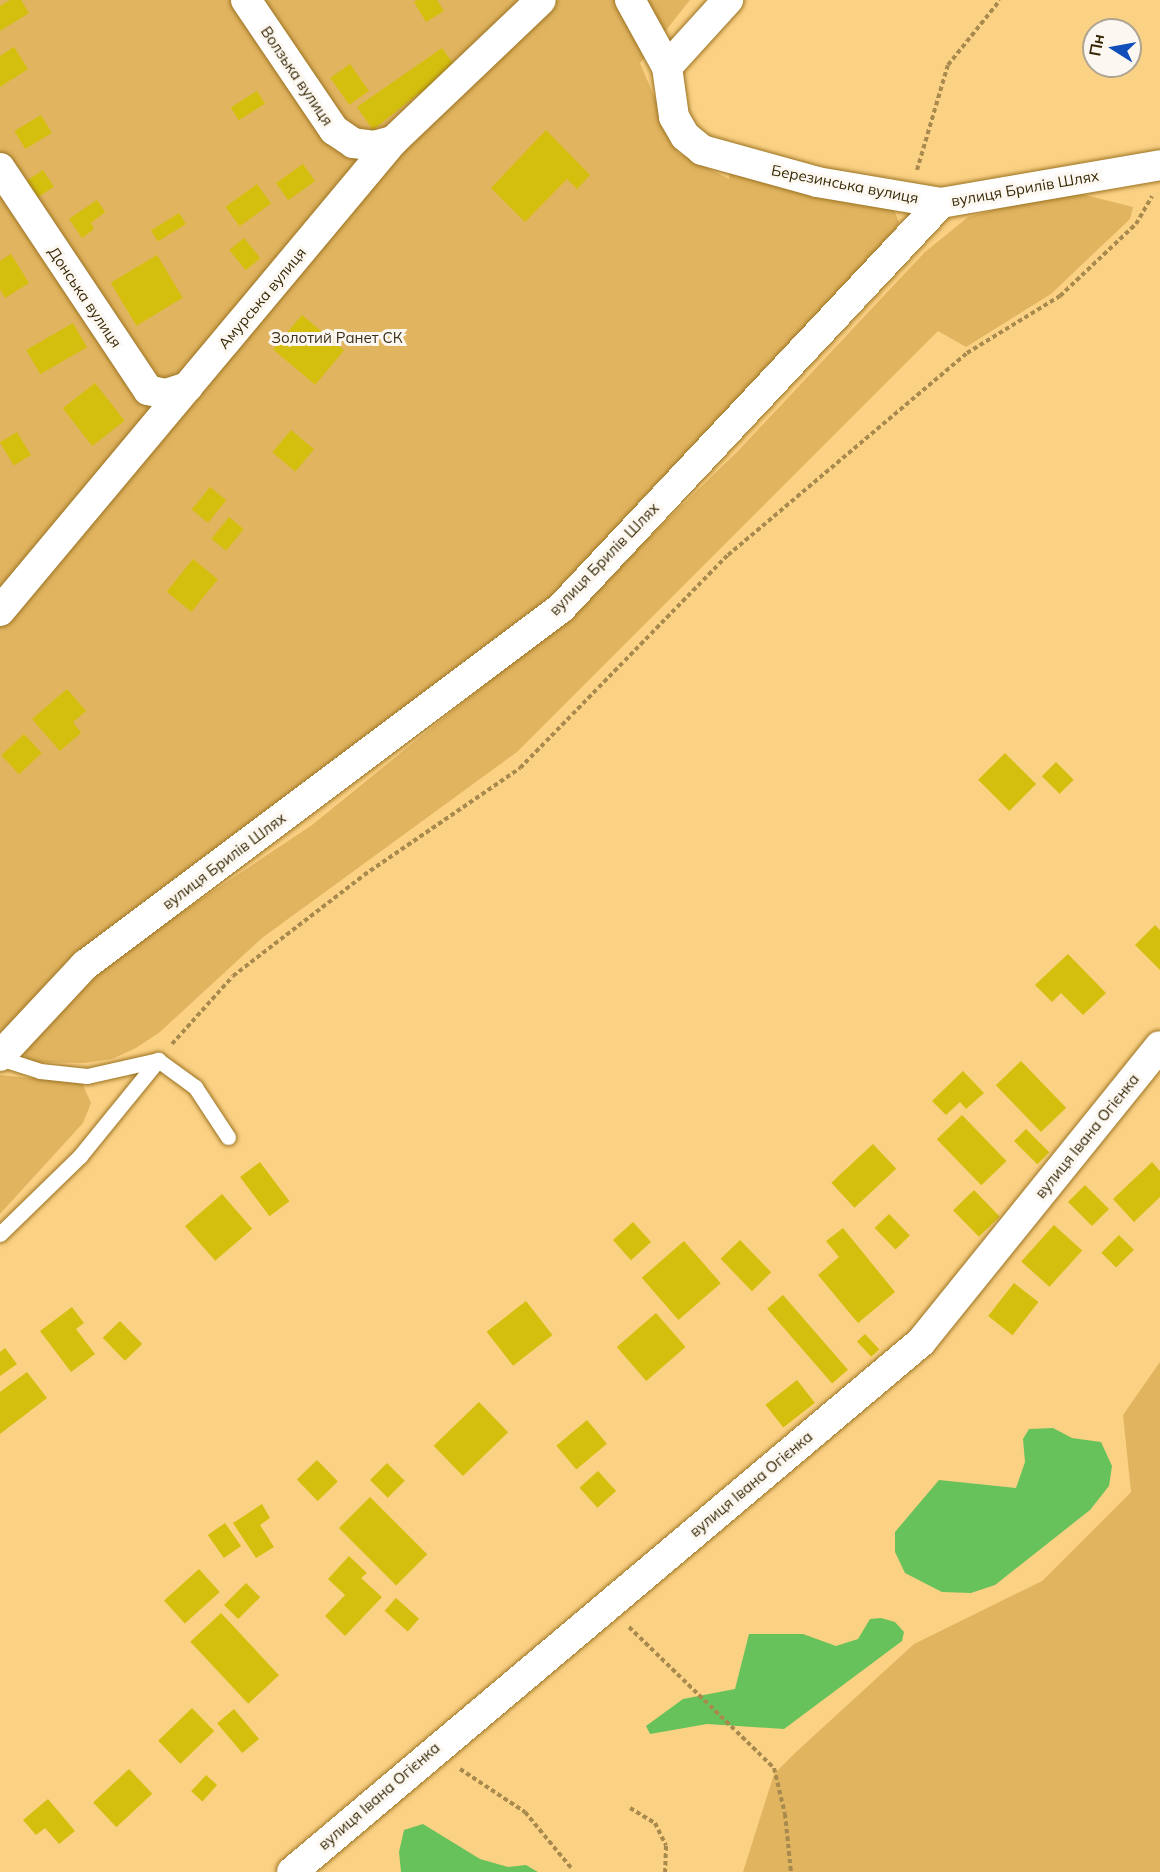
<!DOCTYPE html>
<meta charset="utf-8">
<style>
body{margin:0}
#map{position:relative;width:1160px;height:1872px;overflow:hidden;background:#fbd184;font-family:Mulish,sans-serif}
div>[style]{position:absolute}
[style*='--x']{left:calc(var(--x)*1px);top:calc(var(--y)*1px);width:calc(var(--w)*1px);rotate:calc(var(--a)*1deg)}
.green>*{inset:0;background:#e1b460}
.water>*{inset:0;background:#68c25b}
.building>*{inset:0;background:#d4bf0e;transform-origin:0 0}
.path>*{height:4px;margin-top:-2px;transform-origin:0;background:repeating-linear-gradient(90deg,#a8894e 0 4.5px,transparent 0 7.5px)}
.roads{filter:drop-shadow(0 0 2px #9a7322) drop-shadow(0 0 2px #9a7322)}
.service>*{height:15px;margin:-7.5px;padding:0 7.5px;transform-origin:7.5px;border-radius:7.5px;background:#fff}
.minor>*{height:30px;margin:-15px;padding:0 15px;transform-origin:15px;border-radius:15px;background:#fff}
span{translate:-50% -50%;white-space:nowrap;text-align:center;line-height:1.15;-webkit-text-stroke:6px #fcf8f1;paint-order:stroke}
.street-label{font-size:15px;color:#362604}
.park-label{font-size:15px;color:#3c301a}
.north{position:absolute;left:1082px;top:18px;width:60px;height:60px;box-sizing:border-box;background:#fcf8f1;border:2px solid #ada492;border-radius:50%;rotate:281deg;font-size:16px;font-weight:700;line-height:24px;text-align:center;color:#362604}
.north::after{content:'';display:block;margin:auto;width:21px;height:27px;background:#114eb9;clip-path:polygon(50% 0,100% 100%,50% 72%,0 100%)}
</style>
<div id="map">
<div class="green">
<i style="clip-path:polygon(0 0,690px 0,640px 63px,678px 153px,729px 179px,730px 166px,892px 205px,899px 222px,886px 247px,550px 605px,43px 993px,0 1033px)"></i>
<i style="clip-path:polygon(1069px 191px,1133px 207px,1130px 219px,1051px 294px,966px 347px,938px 331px,517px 752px,262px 938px,160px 1032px,136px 1048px,112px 1059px,84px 1063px,29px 1062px,23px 1051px,83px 978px,312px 825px,562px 622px,738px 451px,925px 252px,968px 217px)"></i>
<i style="clip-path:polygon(0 1075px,82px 1083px,91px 1103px,83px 1123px,0 1214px)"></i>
<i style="clip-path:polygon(1160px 1362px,1160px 1872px,743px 1872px,774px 1774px,795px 1753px,914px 1644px,1042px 1581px,1131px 1492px,1123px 1415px)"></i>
</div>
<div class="water">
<i style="clip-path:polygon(1053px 1428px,1072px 1438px,1101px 1442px,1112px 1466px,1109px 1486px,1090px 1510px,995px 1585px,971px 1593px,942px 1592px,905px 1573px,895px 1552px,895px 1532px,939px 1480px,1016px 1488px,1025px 1462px,1023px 1439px,1029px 1429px)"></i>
<i style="clip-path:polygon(881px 1618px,895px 1622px,904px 1632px,902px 1641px,784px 1729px,707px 1724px,650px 1734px,646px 1726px,683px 1699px,735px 1689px,749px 1634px,803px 1634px,836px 1646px,858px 1639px,870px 1619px)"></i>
<i style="clip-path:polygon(423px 1824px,480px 1859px,508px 1867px,526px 1865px,538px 1872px,401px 1872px,399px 1852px,404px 1830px)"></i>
</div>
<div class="building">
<i style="clip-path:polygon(10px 0,21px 0,29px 13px,0 31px,0 6px)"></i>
<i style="clip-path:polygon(417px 0,437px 0,444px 11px,426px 22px,414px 2px)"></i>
<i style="clip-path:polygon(14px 47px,28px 69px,0 87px,0 56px)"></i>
<i style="clip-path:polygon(442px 48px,458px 70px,421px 97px,419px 93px,373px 130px,357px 107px)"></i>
<i style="left:350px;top:64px;width:33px;height:24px;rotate:55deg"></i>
<i style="left:257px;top:91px;width:15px;height:31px;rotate:58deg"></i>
<i style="left:41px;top:115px;width:21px;height:31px;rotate:59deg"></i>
<i style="clip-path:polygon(546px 130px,590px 175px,577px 189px,567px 179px,525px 222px,491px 188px)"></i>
<i style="left:303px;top:164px;width:21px;height:33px;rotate:55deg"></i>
<i style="left:43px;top:170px;width:20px;height:26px;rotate:57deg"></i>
<i style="left:257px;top:184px;width:24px;height:39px;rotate:54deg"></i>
<i style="clip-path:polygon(97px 200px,105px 212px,91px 223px,94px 229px,82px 238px,69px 219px)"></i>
<i style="left:179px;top:213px;width:13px;height:33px;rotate:58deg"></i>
<i style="left:244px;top:238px;width:26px;height:19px;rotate:51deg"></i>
<i style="clip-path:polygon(11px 254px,29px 283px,5px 298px,0 289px,0 261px)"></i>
<i style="left:157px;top:255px;width:50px;height:54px;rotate:59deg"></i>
<i style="left:302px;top:315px;width:55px;height:45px;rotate:40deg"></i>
<i style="left:73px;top:323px;width:28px;height:54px;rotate:60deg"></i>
<i style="left:95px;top:383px;width:48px;height:41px;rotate:52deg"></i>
<i style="left:291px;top:430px;width:30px;height:29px;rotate:40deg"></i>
<i style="left:17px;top:432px;width:27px;height:20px;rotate:59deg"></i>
<i style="left:210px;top:487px;width:21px;height:29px;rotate:39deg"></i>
<i style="left:229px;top:517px;width:19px;height:28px;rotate:39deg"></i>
<i style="left:193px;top:559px;width:32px;height:42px;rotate:39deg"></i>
<i style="clip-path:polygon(67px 689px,86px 711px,73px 722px,81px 733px,60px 751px,32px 719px)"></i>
<i style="left:24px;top:734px;width:26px;height:31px;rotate:47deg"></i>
<i style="left:1005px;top:753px;width:44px;height:38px;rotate:45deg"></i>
<i style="left:1056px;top:762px;width:25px;height:20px;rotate:45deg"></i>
<i style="clip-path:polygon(1155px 925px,1160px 930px,1160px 970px,1135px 945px)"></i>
<i style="clip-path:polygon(1068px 954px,1106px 993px,1083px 1015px,1061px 993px,1052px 1002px,1035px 985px)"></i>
<i style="left:1021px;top:1061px;width:65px;height:35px;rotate:46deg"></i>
<i style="clip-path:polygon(963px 1071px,984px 1093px,966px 1109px,960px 1102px,946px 1115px,932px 1101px)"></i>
<i style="left:962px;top:1115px;width:64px;height:35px;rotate:46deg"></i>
<i style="left:1026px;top:1129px;width:33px;height:17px;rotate:45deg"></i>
<i style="left:873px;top:1144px;width:34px;height:57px;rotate:47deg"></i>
<i style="left:260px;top:1162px;width:49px;height:25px;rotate:53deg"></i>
<i style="clip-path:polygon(1152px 1162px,1160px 1171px,1160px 1197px,1134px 1222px,1113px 1199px)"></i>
<i style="left:1085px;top:1185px;width:34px;height:24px;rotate:45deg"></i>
<i style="left:974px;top:1190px;width:37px;height:29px;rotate:46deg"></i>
<i style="left:222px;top:1194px;width:46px;height:49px;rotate:49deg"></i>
<i style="left:889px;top:1214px;width:30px;height:20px;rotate:46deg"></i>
<i style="left:633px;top:1222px;width:27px;height:27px;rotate:48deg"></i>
<i style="left:1054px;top:1225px;width:38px;height:49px;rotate:42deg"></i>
<i style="clip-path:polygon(843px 1228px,895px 1292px,858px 1323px,818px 1275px,839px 1257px,826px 1241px)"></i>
<i style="left:1119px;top:1235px;width:21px;height:25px;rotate:45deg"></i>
<i style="left:740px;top:1240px;width:45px;height:27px;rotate:46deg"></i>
<i style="left:684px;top:1241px;width:56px;height:56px;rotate:49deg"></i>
<i style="left:1014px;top:1283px;width:31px;height:42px;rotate:38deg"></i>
<i style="left:783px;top:1295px;width:99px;height:21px;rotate:49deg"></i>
<i style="left:526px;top:1301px;width:43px;height:50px;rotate:52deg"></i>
<i style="clip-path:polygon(72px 1307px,84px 1323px,76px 1329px,95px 1354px,71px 1372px,40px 1331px)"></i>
<i style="left:656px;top:1313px;width:45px;height:52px;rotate:49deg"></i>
<i style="left:120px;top:1321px;width:32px;height:24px;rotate:46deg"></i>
<i style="left:865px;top:1334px;width:21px;height:11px;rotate:47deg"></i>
<i style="clip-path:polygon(5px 1348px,17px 1364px,0 1376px,0 1352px)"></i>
<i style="clip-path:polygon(27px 1372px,47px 1398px,0 1434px,0 1392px)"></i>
<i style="left:797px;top:1380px;width:29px;height:40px;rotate:52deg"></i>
<i style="left:479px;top:1402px;width:42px;height:63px;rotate:46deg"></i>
<i style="left:587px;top:1420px;width:31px;height:40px;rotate:50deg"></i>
<i style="left:317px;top:1460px;width:30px;height:28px;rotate:46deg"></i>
<i style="left:387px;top:1463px;width:25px;height:24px;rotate:45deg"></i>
<i style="left:598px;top:1471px;width:27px;height:25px;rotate:48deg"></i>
<i style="left:370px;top:1497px;width:81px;height:44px;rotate:45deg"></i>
<i style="clip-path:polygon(262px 1504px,270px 1518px,260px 1525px,274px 1547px,256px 1558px,233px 1523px)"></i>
<i style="left:225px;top:1523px;width:28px;height:21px;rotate:55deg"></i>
<i style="clip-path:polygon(349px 1556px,367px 1573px,361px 1578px,382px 1597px,345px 1636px,325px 1616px,345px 1595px,328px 1579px)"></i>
<i style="left:199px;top:1569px;width:31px;height:47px;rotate:48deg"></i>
<i style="left:246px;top:1583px;width:20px;height:31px;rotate:45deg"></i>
<i style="left:396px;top:1598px;width:31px;height:17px;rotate:42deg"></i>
<i style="left:221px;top:1613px;width:85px;height:42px;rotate:47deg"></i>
<i style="left:192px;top:1708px;width:32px;height:47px;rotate:46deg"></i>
<i style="left:234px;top:1709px;width:39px;height:22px;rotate:50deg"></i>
<i style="left:129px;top:1769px;width:34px;height:49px;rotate:47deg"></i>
<i style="left:206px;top:1775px;width:15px;height:22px;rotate:42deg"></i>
<i style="clip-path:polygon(48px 1799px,75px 1831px,59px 1844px,45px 1828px,36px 1835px,23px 1820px)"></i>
</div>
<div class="path">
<i style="--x:917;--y:170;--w:109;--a:-73.6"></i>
<i style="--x:948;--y:65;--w:83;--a:-51.3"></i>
<i style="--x:172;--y:1044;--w:91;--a:-48.1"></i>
<i style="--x:233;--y:976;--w:165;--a:-37.6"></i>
<i style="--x:364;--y:875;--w:189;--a:-34.4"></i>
<i style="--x:520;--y:768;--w:298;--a:-45.7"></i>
<i style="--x:728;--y:555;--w:313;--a:-40.2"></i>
<i style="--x:967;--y:353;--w:109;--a:-31.5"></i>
<i style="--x:1060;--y:296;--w:105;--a:-43.5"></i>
<i style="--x:1136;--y:224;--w:32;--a:-60"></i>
<i style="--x:629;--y:1627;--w:202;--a:44.2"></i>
<i style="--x:774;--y:1768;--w:47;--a:76.6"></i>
<i style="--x:785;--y:1814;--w:58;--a:84.1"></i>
<i style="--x:460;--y:1769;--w:78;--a:33.5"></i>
<i style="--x:525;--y:1812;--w:74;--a:50.5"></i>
<i style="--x:630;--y:1808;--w:29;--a:31"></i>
<i style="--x:655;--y:1823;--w:25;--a:64"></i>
<i style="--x:666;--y:1846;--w:26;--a:92"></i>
</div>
<div class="roads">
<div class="service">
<i style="--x:0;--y:1058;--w:42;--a:18"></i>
<i style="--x:40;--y:1071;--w:47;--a:6.1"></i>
<i style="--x:87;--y:1076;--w:73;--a:-12.7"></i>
<i style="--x:158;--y:1060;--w:46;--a:36.1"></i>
<i style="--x:195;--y:1087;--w:60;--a:56.6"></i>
<i style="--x:0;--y:1234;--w:112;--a:-44.3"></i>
<i style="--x:80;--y:1156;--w:124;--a:-50.9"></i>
</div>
<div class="minor">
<i style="--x:246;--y:0;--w:157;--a:55.9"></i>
<i style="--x:334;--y:130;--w:23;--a:34"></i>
<i style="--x:353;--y:143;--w:21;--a:8"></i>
<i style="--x:374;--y:146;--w:20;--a:-15"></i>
<i style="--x:630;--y:0;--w:77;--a:61.1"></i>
<i style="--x:667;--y:67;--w:91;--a:-47.7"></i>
<i style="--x:667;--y:67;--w:50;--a:82"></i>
<i style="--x:674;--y:117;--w:22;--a:60"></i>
<i style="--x:685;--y:136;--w:22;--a:39"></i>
<i style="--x:702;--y:150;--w:119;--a:15.5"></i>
<i style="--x:817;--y:182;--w:126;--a:9.6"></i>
<i style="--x:0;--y:168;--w:267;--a:56.3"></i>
<i style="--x:148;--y:390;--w:18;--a:13"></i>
<i style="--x:166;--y:394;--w:23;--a:-18"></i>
<i style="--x:0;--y:611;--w:613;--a:-50.1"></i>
<i style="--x:393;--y:141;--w:204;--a:-43.6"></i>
<i style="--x:0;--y:1056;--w:125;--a:-47"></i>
<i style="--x:85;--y:965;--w:595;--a:-36.87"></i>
<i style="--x:561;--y:608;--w:555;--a:-46.82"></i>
<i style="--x:941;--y:203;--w:222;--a:-9.8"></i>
<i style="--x:292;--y:1872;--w:823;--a:-40.12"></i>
<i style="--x:921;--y:1342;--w:380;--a:-51.1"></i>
</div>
</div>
<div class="street-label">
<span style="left:297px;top:76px;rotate:56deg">Волзька вулиця</span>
<span style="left:845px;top:184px;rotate:11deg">Березинська вулиця</span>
<span style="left:1025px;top:188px;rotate:-10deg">вулиця Брилів Шлях</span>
<span style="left:85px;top:297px;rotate:56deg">Донська вулиця</span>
<span style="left:262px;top:298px;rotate:-50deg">Амурська вулиця</span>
<span style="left:604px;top:559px;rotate:-46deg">вулиця Брилів Шлях</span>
<span style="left:224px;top:861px;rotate:-37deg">вулиця Брилів Шлях</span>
<span style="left:1087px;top:1136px;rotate:-51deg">вулиця Івана Огієнка</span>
<span style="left:751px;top:1484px;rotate:-40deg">вулиця Івана Огієнка</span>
<span style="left:379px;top:1796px;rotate:-41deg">вулиця Івана Огієнка</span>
</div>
<div class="park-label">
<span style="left:337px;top:338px">Золотий Ранет СК</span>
</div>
<div class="north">Пн</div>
</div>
